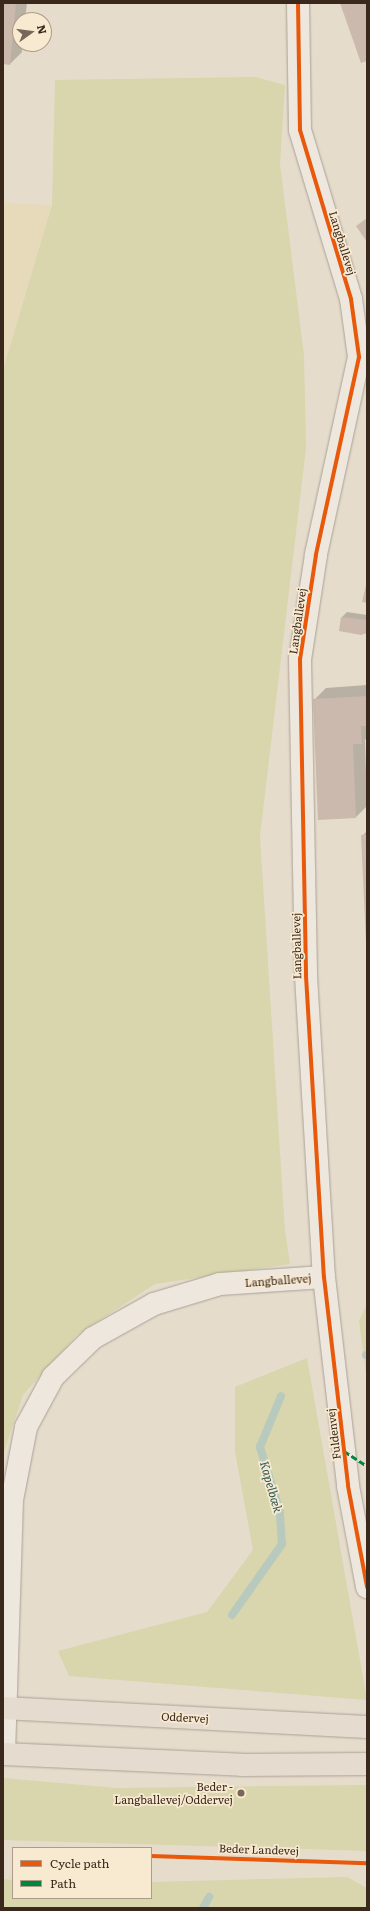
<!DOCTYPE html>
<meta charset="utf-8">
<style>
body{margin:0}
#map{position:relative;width:370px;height:1911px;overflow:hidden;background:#e6dccc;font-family:Literata,serif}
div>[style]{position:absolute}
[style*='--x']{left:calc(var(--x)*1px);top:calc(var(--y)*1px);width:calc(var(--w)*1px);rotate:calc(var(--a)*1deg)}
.farmland>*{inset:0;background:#e7dabb}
.green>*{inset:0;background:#d9d5ad}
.shadow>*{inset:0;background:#0003}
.stream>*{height:8px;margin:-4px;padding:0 4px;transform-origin:4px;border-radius:4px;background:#b8cabd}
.building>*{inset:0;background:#cab9ac}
.roads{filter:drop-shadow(0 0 1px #aba195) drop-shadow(0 0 1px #aba195)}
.minor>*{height:22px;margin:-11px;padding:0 11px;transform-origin:11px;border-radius:11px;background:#ede7de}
.major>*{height:22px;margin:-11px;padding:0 11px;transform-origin:11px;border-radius:11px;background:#e5dccf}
.quiet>*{height:3px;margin-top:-1.5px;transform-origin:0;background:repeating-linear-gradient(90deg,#00873e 0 6px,transparent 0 9px)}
.cycleway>*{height:4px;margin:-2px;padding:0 2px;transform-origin:2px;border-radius:2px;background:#e8590c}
.dots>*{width:11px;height:11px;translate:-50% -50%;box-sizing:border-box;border:2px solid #f8e9d1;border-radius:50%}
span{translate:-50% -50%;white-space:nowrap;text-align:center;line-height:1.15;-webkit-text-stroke:3.5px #f8e9d1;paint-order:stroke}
.street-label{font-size:11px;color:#3a281c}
.poi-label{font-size:11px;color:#3a281c}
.right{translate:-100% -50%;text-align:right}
.water-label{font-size:12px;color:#2b5b54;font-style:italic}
.frame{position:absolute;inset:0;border:4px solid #3a281c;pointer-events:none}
.legend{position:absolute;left:12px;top:1847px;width:140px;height:52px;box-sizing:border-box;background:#f8e9d1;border:1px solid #ac9c89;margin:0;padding:5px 7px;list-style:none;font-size:12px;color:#3a281c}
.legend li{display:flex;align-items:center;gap:8px;height:20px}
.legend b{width:20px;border:1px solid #ac9c89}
.north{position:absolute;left:12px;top:12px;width:40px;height:40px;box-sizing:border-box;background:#f8e9d1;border:1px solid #ac9c89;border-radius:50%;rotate:76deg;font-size:11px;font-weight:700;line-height:16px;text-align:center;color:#3a281c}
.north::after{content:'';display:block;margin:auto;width:14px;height:18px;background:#76675a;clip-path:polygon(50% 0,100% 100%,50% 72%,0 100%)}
</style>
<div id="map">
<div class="farmland">
<i style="clip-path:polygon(3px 203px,52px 205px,3px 370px)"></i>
</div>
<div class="green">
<i style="clip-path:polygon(255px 77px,285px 85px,280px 164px,304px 355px,306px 448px,260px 836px,285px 1231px,290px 1264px,155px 1284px,77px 1335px,23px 1395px,3px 1455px,3px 370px,52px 205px,55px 80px)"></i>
<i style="clip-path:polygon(367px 1304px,367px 1381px,359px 1321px)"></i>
<i style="clip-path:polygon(307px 1358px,367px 1700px,69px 1676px,58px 1651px,207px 1612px,253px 1550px,235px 1452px,235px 1387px)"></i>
<i style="clip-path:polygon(3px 1778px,117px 1788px,367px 1785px,367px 1851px,3px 1840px)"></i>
<i style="clip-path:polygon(347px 1877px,367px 1888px,367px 1908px,3px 1908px,3px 1879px,13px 1880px,13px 1898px,151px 1898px,151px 1882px)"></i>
</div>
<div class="shadow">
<i style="clip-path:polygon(3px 3px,27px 3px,25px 20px,20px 20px,22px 52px,10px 64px,3px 63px)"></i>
<i style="clip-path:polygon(347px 612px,367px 615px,367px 632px,340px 631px,342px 617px)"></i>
<i style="clip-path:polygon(367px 685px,367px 737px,365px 740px,367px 806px,356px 817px,314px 700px,326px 688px)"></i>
<i style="clip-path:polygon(367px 831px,367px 948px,362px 836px)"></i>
</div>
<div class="stream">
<i style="--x:366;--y:1355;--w:1;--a:0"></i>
<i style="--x:232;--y:1615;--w:87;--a:-54.8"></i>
<i style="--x:282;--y:1544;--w:32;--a:-94"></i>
<i style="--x:280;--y:1512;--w:68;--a:-107.1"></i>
<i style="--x:260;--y:1447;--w:55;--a:-67.6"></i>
<i style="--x:203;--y:1908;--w:13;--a:-61"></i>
</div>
<div class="building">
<i style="clip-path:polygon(3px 3px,16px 3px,10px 65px,3px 64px)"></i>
<i style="clip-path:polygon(340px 3px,367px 3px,367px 61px,361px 63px)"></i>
<i style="clip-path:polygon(367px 218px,367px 242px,356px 226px)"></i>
<i style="clip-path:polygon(367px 581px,367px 603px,362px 602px)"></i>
<i style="clip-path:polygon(341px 617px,367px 620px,367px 633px,361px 635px,339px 631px)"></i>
<i style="clip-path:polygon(367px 696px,367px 726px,361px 726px,362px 744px,353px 744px,356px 818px,318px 820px,313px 699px)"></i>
<i style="clip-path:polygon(361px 835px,367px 835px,367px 943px,366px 943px)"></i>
</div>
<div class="roads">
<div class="minor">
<i style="--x:298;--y:3;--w:127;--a:89.1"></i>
<i style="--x:300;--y:130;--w:177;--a:73.2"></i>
<i style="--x:351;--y:299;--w:59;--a:82.1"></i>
<i style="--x:359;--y:357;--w:203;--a:102.3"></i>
<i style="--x:316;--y:555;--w:105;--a:98.7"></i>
<i style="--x:300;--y:659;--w:317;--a:88.9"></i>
<i style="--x:306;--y:976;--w:302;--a:86.6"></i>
<i style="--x:324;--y:1277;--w:210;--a:83.4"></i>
<i style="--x:348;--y:1486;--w:103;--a:79.3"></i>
<i style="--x:4;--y:1754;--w:254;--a:-88.2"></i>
<i style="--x:12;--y:1500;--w:74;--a:-79.1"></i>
<i style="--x:26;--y:1427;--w:57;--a:-61.6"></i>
<i style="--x:53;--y:1377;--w:56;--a:-44.3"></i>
<i style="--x:93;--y:1338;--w:70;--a:-29.1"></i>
<i style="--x:154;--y:1304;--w:69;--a:-16.9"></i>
<i style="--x:220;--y:1284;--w:104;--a:-3.9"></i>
</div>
<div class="major">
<i style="--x:3;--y:1708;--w:364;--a:3"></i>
<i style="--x:3;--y:1754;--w:239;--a:2.6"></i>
<i style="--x:242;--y:1765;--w:125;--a:-0.5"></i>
</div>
</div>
<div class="quiet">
<i style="--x:344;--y:1451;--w:27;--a:33"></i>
</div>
<div class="cycleway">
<i style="--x:298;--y:3;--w:127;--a:89.1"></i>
<i style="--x:300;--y:130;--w:177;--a:73.2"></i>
<i style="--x:351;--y:299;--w:59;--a:82.1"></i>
<i style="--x:359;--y:357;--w:203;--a:102.3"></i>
<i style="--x:316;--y:555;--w:105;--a:98.7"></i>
<i style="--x:300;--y:659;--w:317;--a:88.9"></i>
<i style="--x:306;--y:976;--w:302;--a:86.6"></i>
<i style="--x:324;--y:1277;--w:210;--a:83.4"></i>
<i style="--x:348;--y:1486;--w:103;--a:79.3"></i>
<i style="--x:151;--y:1856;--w:216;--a:1.9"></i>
</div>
<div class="dots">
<i style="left:241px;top:1793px;background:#76675a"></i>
</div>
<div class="street-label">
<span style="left:343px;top:243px;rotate:73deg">Langballevej</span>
<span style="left:297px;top:621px;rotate:-82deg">Langballevej</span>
<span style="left:296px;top:946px;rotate:-91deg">Langballevej</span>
<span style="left:278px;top:1280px;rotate:-4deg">Langballevej</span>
<span style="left:333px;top:1434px;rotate:-97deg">Fuldenvej</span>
<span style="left:185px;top:1717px;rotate:3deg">Oddervej</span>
<span style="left:259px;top:1849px;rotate:2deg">Beder Landevej</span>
</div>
<div class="poi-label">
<span class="right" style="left:233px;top:1793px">Beder -<br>Langballevej/Oddervej</span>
</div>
<div class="water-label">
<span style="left:271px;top:1487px;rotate:74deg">Kapelbæk</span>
</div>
<div class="frame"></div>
<ul class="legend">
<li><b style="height:5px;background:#e8590c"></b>Cycle path</li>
<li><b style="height:5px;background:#00873e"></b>Path</li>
</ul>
<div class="north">N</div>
</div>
